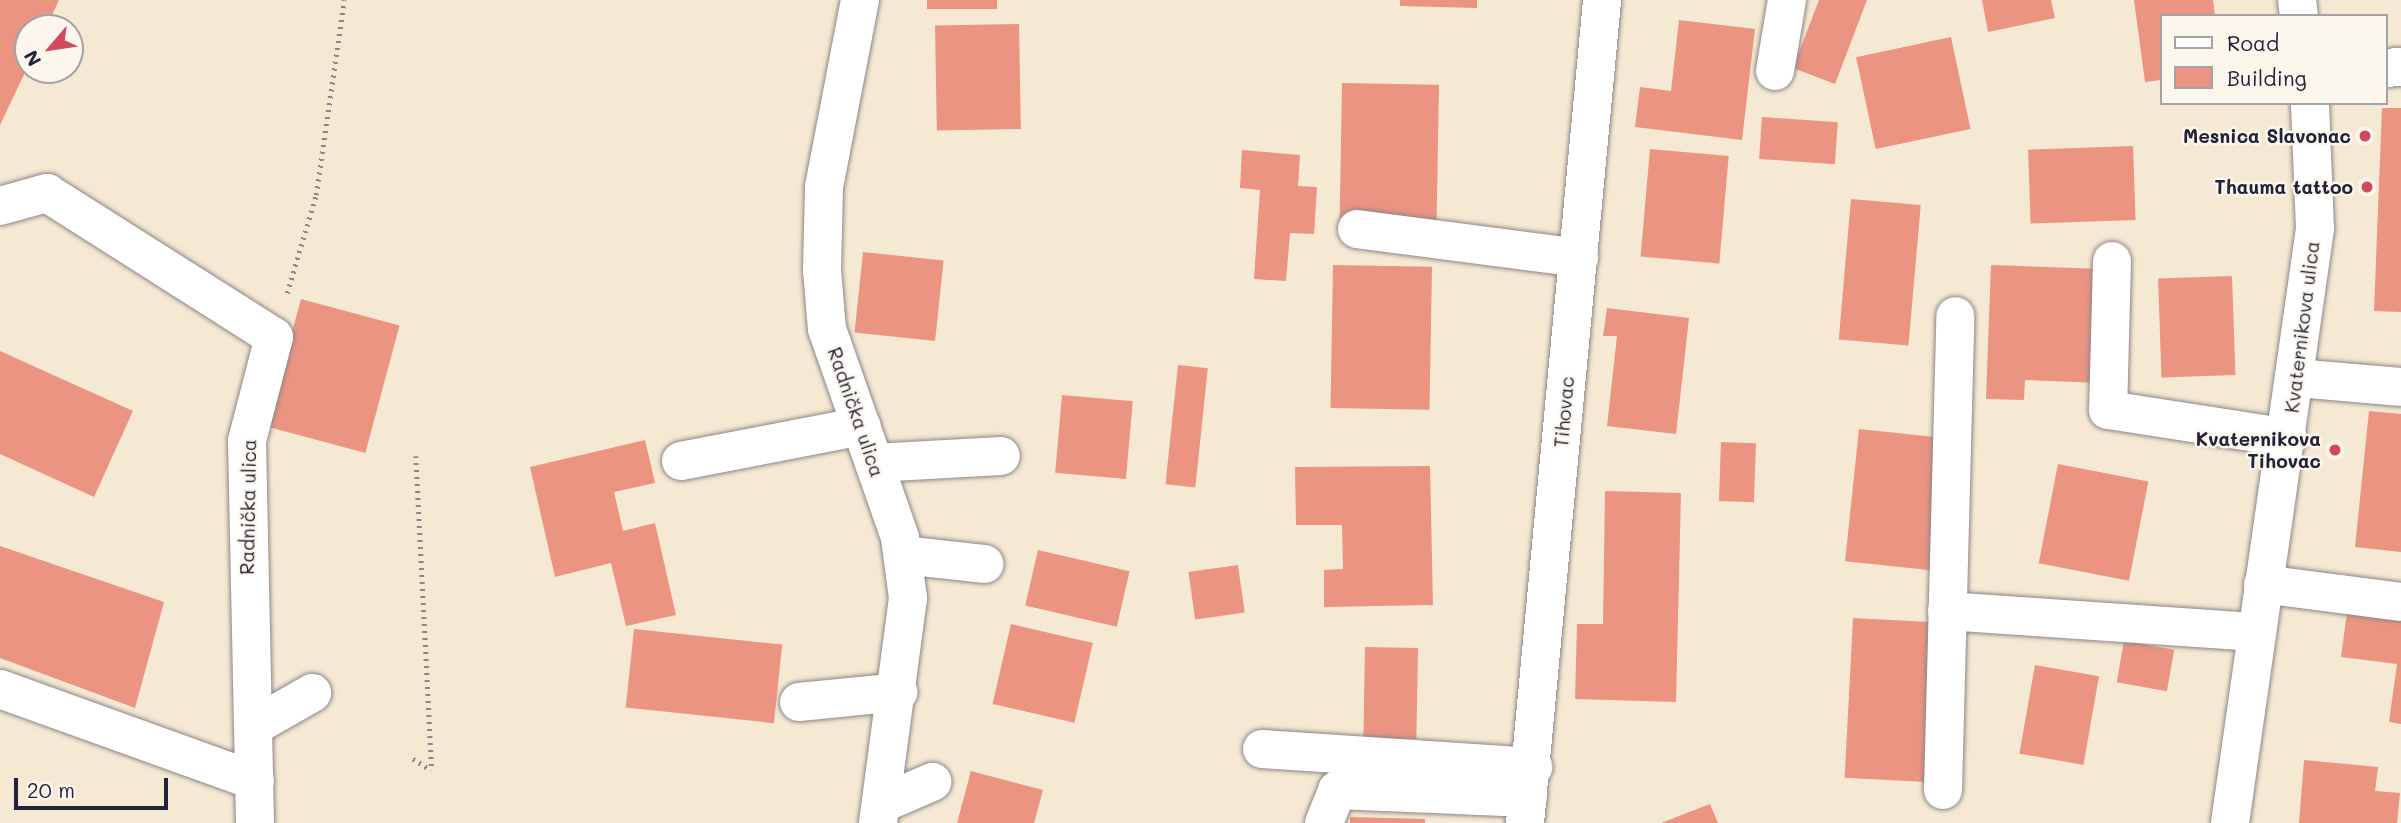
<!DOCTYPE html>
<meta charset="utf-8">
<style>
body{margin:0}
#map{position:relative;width:2401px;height:823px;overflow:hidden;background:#f6e9d3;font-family:Mali,sans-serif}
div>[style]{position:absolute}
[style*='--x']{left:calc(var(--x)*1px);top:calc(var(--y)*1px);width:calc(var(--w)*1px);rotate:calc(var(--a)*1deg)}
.building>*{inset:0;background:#eb9482;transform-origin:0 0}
.path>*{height:4.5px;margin-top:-2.25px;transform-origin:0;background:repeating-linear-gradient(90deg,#8c8687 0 2px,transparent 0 7px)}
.roads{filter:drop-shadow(0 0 2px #8c8687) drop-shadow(0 0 2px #8c8687)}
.minor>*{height:38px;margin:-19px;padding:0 19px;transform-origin:19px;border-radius:19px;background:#fff}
.dots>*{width:19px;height:19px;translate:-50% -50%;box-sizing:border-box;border:4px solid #fbf7ec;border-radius:50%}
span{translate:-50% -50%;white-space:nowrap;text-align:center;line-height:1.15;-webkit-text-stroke:5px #fbf7ec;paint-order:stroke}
.poi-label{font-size:19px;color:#22223b;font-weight:700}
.right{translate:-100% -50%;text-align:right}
.street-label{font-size:19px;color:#22223b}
.legend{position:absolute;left:2160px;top:14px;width:228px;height:91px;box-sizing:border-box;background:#fbf7ec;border:2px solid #a4a2a5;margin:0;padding:9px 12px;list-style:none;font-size:21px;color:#22223b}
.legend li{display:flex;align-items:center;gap:14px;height:35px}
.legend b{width:35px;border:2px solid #a4a2a5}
.north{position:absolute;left:14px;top:14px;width:70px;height:70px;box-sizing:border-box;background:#fbf7ec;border:2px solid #a4a2a5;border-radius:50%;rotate:241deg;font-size:19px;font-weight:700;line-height:28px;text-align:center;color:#22223b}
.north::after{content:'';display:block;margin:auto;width:24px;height:32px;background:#d1495b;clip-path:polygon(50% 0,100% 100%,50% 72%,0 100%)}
.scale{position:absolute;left:14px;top:778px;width:154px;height:32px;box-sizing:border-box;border:4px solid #22223b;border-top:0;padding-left:9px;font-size:21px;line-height:24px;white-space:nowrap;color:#22223b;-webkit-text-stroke:5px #fbf7ec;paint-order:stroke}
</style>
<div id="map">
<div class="building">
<i style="clip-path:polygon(0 0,59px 0,46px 28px,28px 28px,28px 66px,0 125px)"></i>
<i style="left:927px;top:0;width:70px;height:9px"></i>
<i style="clip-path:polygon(1400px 0,1477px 0,1477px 8px,1400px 6px)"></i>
<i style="clip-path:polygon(1819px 0,1867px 0,1835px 84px,1793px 68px)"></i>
<i style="clip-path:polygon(1982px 0,2051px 0,2055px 18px,1988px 32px)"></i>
<i style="clip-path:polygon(2134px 0,2213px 0,2215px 16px,2161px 16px,2161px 80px,2145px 82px)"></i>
<i style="clip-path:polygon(1679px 20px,1755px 29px,1742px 140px,1635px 127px,1640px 87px,1671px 91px)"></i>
<i style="left:1019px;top:24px;width:105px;height:84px;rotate:89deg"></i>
<i style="left:1951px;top:37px;width:94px;height:97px;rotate:78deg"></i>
<i style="left:1342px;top:83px;width:97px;height:135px;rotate:1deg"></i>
<i style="clip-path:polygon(2382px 108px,2401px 108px,2401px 312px,2374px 311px)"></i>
<i style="left:1762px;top:117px;width:76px;height:42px;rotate:4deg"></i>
<i style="left:2133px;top:146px;width:74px;height:105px;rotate:88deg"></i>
<i style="left:1650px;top:149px;width:79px;height:108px;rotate:5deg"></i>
<i style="clip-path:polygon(1242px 150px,1300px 155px,1298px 186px,1317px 187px,1314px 234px,1290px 233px,1286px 281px,1254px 279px,1260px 190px,1240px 188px)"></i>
<i style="left:1851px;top:199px;width:70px;height:141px;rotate:5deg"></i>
<i style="left:863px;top:252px;width:81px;height:81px;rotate:6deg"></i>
<i style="left:1333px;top:265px;width:99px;height:143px;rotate:1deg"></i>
<i style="clip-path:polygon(1991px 265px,2103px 269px,2098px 383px,2025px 380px,2024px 400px,1986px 399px)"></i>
<i style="left:2232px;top:276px;width:99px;height:74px;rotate:88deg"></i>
<i style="left:301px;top:299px;width:102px;height:132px;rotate:15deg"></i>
<i style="clip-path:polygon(1607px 308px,1689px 318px,1676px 434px,1607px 426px,1617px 336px,1603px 336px)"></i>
<i style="clip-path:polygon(0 351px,133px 411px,94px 497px,0 454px)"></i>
<i style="left:1178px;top:365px;width:30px;height:120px;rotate:6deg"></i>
<i style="left:1062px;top:395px;width:71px;height:78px;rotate:5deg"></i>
<i style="clip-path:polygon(2369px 411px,2401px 414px,2401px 552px,2355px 547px)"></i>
<i style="left:1859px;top:429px;width:86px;height:133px;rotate:6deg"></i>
<i style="clip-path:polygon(645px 440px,655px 483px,614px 492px,623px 531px,655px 523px,676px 615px,626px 626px,611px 563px,555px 577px,530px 467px)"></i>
<i style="left:1721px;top:442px;width:35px;height:59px;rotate:2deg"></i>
<i style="left:2058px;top:464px;width:92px;height:101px;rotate:11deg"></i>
<i style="clip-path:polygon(1430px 466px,1433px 605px,1324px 607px,1324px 570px,1343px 569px,1342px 525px,1296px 525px,1295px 467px)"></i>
<i style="clip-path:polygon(1605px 491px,1681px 493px,1676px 702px,1575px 699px,1577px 624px,1603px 624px)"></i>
<i style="clip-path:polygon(0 546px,164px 602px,135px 708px,0 658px)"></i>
<i style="left:1038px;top:550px;width:94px;height:57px;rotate:13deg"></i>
<i style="left:1238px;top:565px;width:48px;height:50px;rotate:82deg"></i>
<i style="clip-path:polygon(2348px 605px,2401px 612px,2401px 724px,2389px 722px,2397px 664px,2341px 657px)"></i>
<i style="left:1853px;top:618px;width:82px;height:160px;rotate:3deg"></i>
<i style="left:1011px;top:624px;width:84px;height:82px;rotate:13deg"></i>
<i style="left:634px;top:629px;width:149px;height:79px;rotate:6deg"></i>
<i style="left:2124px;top:641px;width:51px;height:42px;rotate:10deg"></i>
<i style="left:1365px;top:647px;width:53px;height:91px;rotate:1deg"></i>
<i style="left:2035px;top:665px;width:65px;height:90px;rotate:10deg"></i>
<i style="clip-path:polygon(2304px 760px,2378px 767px,2375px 791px,2400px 793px,2397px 823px,2299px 823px)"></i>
<i style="clip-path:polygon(971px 771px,1043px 790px,1034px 823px,957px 823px)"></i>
<i style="clip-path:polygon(1710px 804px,1718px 823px,1661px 823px)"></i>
<i style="clip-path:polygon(1350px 817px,1425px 819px,1425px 823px,1350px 823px)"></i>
</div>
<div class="path">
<i style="--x:287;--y:293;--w:102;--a:-73.5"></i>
<i style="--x:316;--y:195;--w:197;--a:-81.8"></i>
<i style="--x:416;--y:456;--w:315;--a:87.1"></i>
<i style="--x:413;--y:759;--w:21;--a:31"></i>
</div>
<div class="roads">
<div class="minor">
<i style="--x:860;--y:0;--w:190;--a:100.9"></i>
<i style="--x:824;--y:187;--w:83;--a:91.4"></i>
<i style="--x:822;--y:270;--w:59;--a:85.2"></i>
<i style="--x:827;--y:329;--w:221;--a:70.7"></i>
<i style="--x:900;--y:538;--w:61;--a:82.4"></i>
<i style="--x:908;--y:598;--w:227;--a:97.6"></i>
<i style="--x:2297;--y:0;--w:16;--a:83"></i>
<i style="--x:2385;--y:68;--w:16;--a:-4"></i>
<i style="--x:1775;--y:71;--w:72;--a:-80.4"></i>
<i style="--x:0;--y:206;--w:49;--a:-15.5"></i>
<i style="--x:47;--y:193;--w:269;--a:32.4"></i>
<i style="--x:274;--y:337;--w:107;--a:104.6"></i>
<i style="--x:247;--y:441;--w:382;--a:88.8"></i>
<i style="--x:1357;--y:229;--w:224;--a:7.4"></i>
<i style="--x:2112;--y:261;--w:149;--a:91.5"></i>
<i style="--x:2108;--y:410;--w:182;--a:8.8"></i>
<i style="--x:2296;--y:378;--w:105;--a:4.9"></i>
<i style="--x:681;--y:461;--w:184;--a:-10.9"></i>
<i style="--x:874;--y:463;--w:127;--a:-3.2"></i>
<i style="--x:903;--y:555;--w:82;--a:6.3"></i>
<i style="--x:2263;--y:584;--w:139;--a:7.4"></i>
<i style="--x:1947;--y:611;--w:310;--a:3.9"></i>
<i style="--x:0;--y:689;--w:271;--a:19.8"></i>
<i style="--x:799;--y:702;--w:100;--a:-5.7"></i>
<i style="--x:254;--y:726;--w:67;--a:-29.6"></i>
<i style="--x:1262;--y:749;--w:272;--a:3.8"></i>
<i style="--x:1943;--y:790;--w:474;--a:-88.5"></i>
<i style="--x:881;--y:804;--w:56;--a:-23.3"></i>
<i style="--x:1324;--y:823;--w:35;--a:-68"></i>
<i style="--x:1337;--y:790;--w:191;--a:2.4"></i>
<i style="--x:1525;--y:823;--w:827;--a:-84.65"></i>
<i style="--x:2230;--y:823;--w:600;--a:-81.86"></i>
<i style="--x:2315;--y:229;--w:126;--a:-92.3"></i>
</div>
</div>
<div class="dots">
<i style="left:2365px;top:136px;background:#d1495b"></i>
<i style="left:2367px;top:187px;background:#d1495b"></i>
<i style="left:2335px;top:450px;background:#d1495b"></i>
</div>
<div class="poi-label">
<span class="right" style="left:2351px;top:136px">Mesnica Slavonac</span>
<span class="right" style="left:2353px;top:187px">Thauma tattoo</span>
<span class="right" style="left:2321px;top:450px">Kvaternikova<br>Tihovac</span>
</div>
<div class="street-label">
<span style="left:2302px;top:327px;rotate:-83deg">Kvaternikova ulica</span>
<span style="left:856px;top:412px;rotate:71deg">Radnička ulica</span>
<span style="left:1564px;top:412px;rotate:-85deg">Tihovac</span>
<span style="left:248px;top:507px;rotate:-89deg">Radnička ulica</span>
</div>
<ul class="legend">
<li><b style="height:9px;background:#fff"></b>Road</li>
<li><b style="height:19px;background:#eb9482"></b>Building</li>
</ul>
<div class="north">N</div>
<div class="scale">20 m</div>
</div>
